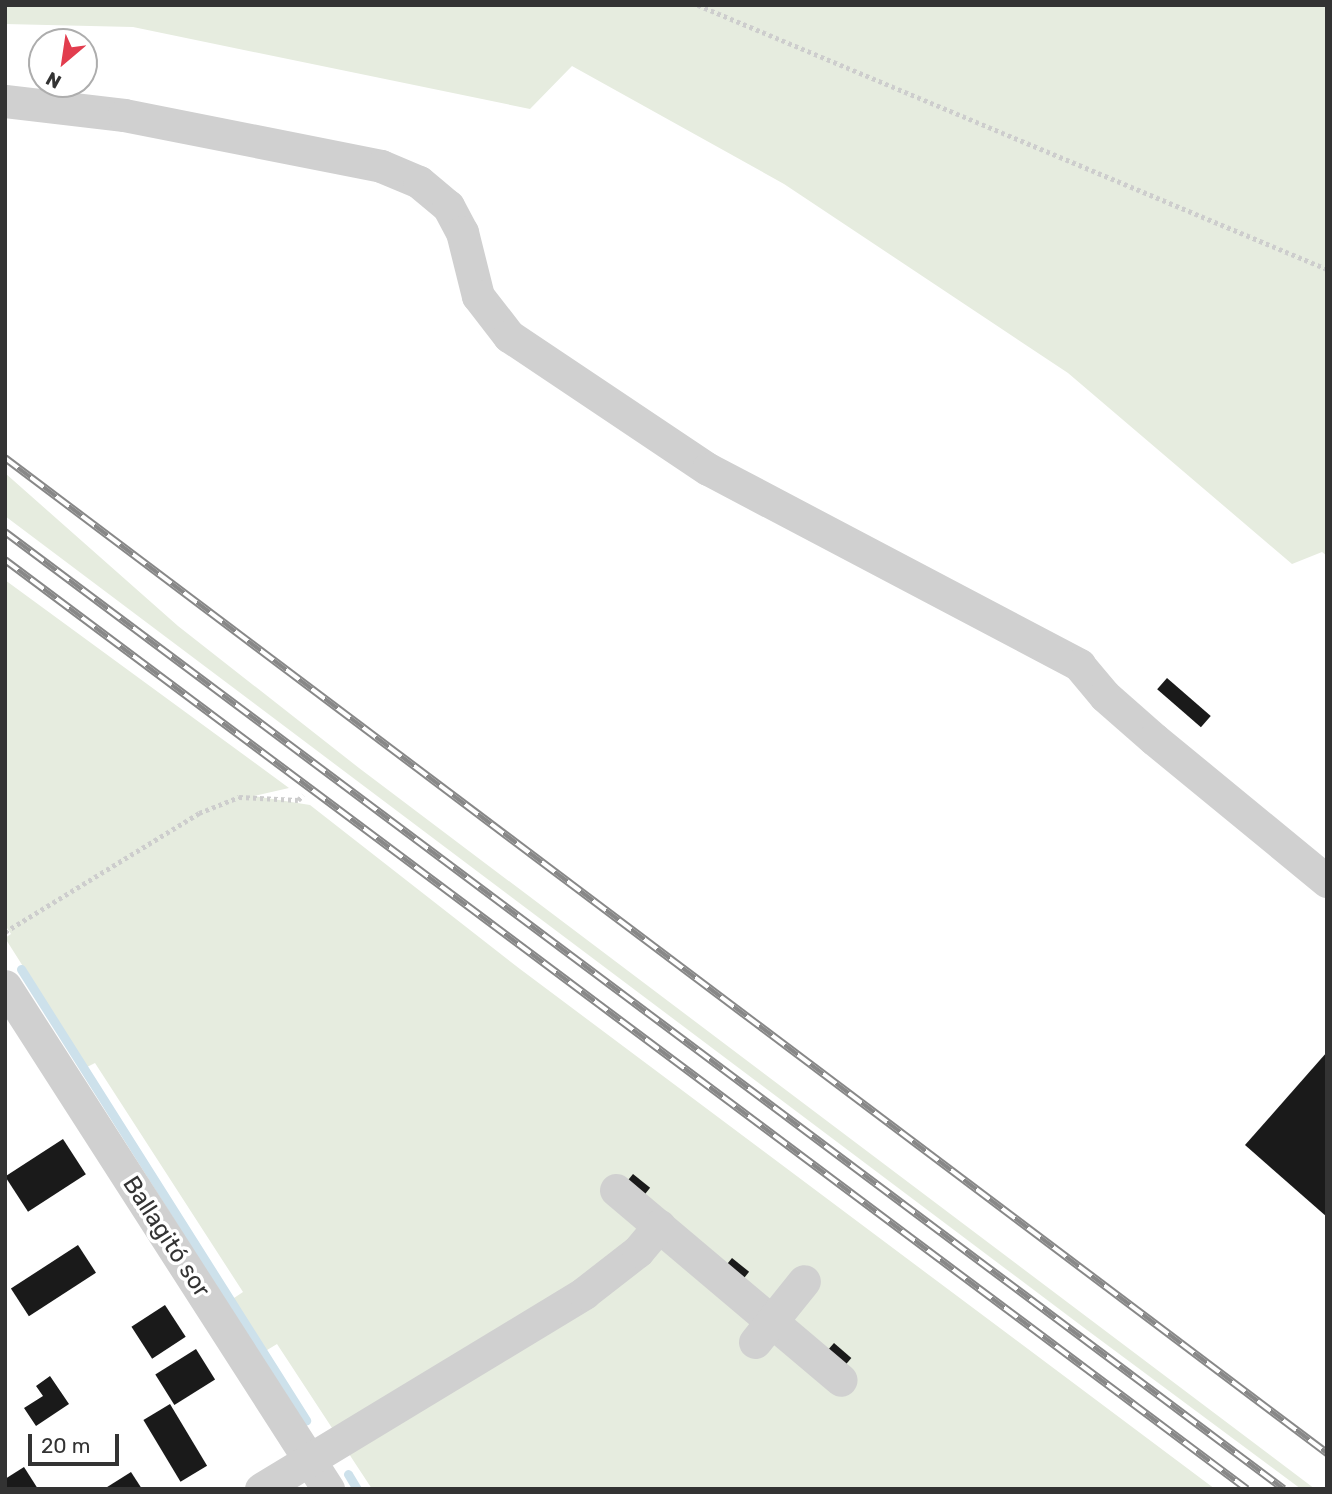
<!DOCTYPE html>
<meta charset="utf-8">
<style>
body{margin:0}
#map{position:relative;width:1332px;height:1494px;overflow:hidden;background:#fff;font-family:Rubik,sans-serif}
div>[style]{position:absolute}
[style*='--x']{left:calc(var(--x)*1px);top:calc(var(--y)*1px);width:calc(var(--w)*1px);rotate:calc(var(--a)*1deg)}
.green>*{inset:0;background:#e6ecdf}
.stream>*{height:9px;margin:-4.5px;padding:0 4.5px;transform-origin:4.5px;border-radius:4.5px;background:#cde1eb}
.building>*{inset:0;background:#1a1a1a;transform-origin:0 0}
.path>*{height:4.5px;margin-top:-2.25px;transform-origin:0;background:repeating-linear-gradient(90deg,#cdcdcd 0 3.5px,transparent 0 7px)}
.minor>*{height:33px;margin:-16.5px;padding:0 16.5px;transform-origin:16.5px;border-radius:16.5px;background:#d0d0d0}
.rail>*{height:8px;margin-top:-4px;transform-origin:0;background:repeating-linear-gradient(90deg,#fff 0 16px,#888 0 32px);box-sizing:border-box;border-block:2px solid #888}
span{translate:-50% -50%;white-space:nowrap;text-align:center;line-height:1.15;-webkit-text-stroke:7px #fff;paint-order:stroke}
.street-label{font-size:24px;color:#333}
.frame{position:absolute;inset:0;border:7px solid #333;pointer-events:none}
.north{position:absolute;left:28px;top:28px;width:70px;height:70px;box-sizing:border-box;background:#fff;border:2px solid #adadad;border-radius:50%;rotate:209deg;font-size:19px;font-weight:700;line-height:28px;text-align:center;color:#333}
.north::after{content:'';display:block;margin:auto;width:24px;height:32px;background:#e23d4e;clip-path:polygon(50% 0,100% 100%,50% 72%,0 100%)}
.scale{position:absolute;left:28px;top:1434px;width:91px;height:32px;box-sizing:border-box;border:4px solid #333;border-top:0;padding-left:9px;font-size:21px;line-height:24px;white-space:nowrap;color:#333;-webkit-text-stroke:5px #fff;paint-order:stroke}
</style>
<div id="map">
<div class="green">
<i style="clip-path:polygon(5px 5px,1327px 5px,1327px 556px,1322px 552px,1292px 564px,1068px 373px,784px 184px,572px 66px,530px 109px,133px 27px,5px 24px)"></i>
<i style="clip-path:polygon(5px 473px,178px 626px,359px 768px,1315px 1489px,1301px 1489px,1087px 1330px,5px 516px)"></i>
<i style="clip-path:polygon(5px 580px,289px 788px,254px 796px,310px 805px,520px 969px,1215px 1489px,372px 1489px,277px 1344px,254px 1358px,222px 1306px,243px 1292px,95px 1063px,87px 1067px,5px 938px,11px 934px,5px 925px)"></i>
</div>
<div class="stream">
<i style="--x:21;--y:969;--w:534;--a:57.71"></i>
<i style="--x:348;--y:1474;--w:17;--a:59"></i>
</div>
<div class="building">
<i style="left:1167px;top:678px;width:58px;height:15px;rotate:41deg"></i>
<i style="clip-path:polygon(1327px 1052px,1327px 1217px,1245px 1145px)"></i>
<i style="left:63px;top:1139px;width:42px;height:69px;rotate:57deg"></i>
<i style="left:633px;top:1174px;width:22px;height:13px;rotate:39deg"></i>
<i style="left:78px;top:1245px;width:33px;height:80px;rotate:57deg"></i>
<i style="left:732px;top:1258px;width:22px;height:13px;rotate:39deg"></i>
<i style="left:165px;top:1305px;width:38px;height:40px;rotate:57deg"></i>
<i style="left:834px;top:1343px;width:23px;height:14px;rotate:41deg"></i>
<i style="left:196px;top:1349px;width:36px;height:48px;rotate:58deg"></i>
<i style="clip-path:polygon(50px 1376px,69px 1404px,36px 1426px,24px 1408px,43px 1396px,36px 1386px)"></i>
<i style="left:170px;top:1404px;width:72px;height:31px;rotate:59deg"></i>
<i style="clip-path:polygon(24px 1467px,38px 1489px,5px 1489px,5px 1479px)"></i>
<i style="clip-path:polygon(131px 1472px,142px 1489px,104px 1489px)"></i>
</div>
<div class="path">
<i style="--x:698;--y:5;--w:682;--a:22.77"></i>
<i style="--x:5;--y:932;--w:228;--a:-31.5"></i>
<i style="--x:199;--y:813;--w:43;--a:-21.8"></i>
<i style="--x:239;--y:797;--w:59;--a:2.9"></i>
<i style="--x:298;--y:800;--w:7;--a:-45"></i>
</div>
<div class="minor">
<i style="--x:5;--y:101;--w:120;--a:6.7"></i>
<i style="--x:124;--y:115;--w:262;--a:11.2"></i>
<i style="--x:381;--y:166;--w:41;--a:22.8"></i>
<i style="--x:419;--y:182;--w:38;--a:40"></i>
<i style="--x:448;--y:206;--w:30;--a:62"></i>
<i style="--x:462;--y:232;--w:66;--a:76"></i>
<i style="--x:478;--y:296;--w:51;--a:52.2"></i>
<i style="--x:509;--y:336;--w:239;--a:33.8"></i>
<i style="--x:708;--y:469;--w:420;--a:27.8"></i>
<i style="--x:1079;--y:665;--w:40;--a:50"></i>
<i style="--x:1105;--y:696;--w:65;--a:41.3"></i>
<i style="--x:1154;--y:739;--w:224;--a:39.4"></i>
<i style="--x:5;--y:986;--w:598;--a:57.29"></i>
<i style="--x:616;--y:1190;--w:294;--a:40.2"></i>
<i style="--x:755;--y:1342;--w:78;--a:-51.2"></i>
<i style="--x:261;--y:1489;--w:378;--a:-31.2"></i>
<i style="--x:584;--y:1293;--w:68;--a:-37.9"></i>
<i style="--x:638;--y:1251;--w:33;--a:-50"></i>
</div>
<div class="rail">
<i style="--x:5;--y:458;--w:1655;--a:36.97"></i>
<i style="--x:5;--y:532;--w:1597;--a:36.81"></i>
<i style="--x:5;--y:560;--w:1551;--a:36.8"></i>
</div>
<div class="street-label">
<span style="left:166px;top:1237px;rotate:57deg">Ballagitó sor</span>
</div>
<div class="frame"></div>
<div class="north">N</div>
<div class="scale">20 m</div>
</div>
